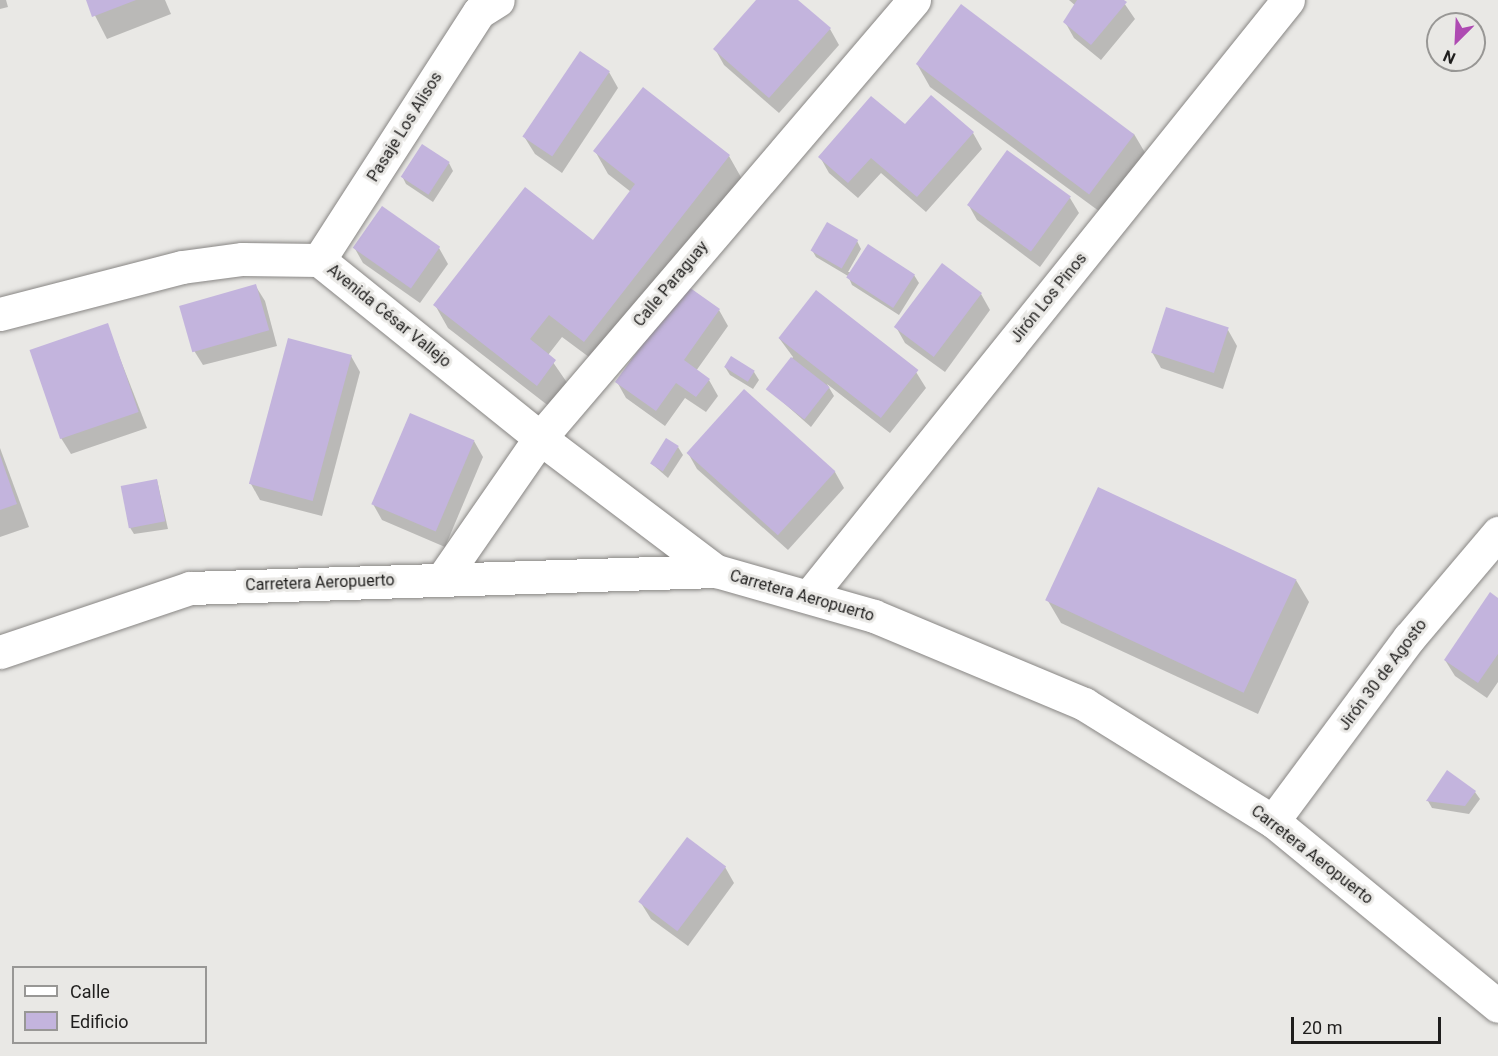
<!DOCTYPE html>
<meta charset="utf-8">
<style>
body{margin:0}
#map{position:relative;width:1498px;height:1056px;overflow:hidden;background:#e9e8e5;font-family:Roboto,sans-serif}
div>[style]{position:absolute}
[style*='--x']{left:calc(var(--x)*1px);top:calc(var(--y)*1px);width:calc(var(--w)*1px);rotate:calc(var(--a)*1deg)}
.shadow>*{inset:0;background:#0003}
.building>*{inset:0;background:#c3b4dd;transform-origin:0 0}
.roads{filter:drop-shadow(0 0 2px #888684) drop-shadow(0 0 2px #888684)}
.street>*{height:33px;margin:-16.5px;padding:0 16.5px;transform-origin:16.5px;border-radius:16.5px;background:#fff}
.secondary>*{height:33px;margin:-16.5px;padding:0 16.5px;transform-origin:16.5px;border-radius:16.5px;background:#fff}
span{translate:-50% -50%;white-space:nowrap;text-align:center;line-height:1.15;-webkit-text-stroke:6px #e9e8e5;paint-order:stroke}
.street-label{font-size:16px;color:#1f1e1d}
.legend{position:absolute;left:12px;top:966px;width:195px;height:78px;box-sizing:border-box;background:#e9e8e5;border:2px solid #989795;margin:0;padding:8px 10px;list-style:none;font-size:18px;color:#1f1e1d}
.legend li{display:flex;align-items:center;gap:12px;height:30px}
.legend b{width:30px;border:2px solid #989795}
.north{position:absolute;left:1426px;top:12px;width:60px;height:60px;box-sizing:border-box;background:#e9e8e5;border:2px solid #989795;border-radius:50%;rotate:204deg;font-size:16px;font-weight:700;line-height:24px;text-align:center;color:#1f1e1d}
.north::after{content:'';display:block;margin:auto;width:21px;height:27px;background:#ae4bb2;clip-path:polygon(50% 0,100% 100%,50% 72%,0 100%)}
.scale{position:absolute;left:1291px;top:1017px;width:150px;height:27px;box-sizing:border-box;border:3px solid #1f1e1d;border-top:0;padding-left:8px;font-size:18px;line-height:21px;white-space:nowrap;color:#1f1e1d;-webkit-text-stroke:4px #e9e8e5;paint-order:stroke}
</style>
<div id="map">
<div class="shadow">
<i style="clip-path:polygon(0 0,6px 0,8px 7px,0 9px)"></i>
<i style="clip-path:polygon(87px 0,165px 0,171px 14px,107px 39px)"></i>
<i style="clip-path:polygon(758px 0,796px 0,830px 29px,839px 45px,779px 113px,724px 65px,715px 49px)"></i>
<i style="clip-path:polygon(1069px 0,1122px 0,1135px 19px,1101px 60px,1074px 38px,1065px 22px,1077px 7px)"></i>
<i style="clip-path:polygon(917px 64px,1134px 134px,1147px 156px,1103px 214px,930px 87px)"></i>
<i style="clip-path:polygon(609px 72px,618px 88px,562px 173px,535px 154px,525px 138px)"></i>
<i style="clip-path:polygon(905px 126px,973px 133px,982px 149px,926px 212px,881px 173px,858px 198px,829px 173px,820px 157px)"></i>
<i style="clip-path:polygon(595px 151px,729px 156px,742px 179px,597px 363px,562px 337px,548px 355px,568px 384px,550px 407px,448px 328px,435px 305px,593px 242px,631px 192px,608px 174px)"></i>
<i style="clip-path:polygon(449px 163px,453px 171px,433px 202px,406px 184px,402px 176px)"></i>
<i style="clip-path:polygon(1070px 198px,1079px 213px,1040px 267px,977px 220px,968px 204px)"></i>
<i style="clip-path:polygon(857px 241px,861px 249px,848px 272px,914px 275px,919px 283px,899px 315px,852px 285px,848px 276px,816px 257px,812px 250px)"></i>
<i style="clip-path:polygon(354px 247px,439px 248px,448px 264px,420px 303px,363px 263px)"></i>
<i style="clip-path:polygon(255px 285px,265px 301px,277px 346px,203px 365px,193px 349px)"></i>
<i style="clip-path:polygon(981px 294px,990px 310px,945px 372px,905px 343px,896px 327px)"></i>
<i style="clip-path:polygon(719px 310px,728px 326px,696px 371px,709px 380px,718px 396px,706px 412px,685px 398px,665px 426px,626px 398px,617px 382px)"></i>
<i style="clip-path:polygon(107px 325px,147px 428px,71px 454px,61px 438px)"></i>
<i style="clip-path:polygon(1228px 330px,1237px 346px,1223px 389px,1161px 368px,1152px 352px)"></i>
<i style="clip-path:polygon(779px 338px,916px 372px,926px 388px,890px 433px,827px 384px,834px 396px,811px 427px,768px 389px,793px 357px)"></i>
<i style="clip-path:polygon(351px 356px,360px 372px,322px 516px,260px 500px,251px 484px)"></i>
<i style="clip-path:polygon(725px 367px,754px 372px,759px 380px,753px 389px,730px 375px)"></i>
<i style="clip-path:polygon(474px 441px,483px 457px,445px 547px,382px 520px,373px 504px)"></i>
<i style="clip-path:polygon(678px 447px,683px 455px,668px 478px,652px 464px)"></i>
<i style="clip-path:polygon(0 448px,29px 527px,0 537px)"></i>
<i style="clip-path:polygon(688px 453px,835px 472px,844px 488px,788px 550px,697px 469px)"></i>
<i style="clip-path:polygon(157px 480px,168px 529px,134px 534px,129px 526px)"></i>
<i style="clip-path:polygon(1296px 580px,1309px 602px,1258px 714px,1061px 623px,1048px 601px)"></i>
<i style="clip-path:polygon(1498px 599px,1498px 682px,1487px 698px,1455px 676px,1445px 660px)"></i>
<i style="clip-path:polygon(1475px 792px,1480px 799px,1469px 814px,1432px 808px,1428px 801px)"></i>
<i style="clip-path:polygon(725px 867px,734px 883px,688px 946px,651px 919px,641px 903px)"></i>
</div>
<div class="building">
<i style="clip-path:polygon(86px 0,136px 0,92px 17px)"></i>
<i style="clip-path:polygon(756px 0,798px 0,831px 28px,769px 98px,713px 49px)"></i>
<i style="clip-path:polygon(1077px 0,1124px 0,1127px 2px,1091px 45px,1063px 22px)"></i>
<i style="left:961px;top:4px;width:217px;height:75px;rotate:37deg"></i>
<i style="left:580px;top:51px;width:36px;height:103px;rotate:34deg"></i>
<i style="clip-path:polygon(643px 87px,730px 155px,584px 342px,549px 315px,530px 339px,556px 360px,537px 386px,433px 305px,525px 187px,593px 240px,635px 184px,593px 151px)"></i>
<i style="clip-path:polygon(931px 95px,974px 132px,917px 197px,871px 158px,848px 183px,818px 157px,871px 96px,905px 124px)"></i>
<i style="left:422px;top:144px;width:33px;height:39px;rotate:33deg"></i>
<i style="left:1007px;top:150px;width:79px;height:68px;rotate:36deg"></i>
<i style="left:382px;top:206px;width:71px;height:51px;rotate:35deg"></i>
<i style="left:827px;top:222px;width:36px;height:33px;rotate:30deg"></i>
<i style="left:868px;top:244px;width:56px;height:40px;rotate:33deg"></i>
<i style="left:942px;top:263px;width:50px;height:80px;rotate:37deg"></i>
<i style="left:256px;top:284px;width:48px;height:80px;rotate:74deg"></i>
<i style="clip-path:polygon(686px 285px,720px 309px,684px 360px,710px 379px,696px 397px,676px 383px,656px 411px,615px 382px)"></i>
<i style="left:816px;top:290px;width:130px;height:61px;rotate:38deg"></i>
<i style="left:1166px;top:307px;width:66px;height:48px;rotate:18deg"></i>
<i style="left:108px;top:323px;width:94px;height:83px;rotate:71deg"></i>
<i style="left:288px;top:338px;width:66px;height:151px;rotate:15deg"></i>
<i style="left:731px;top:356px;width:28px;height:13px;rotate:32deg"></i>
<i style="left:791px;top:357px;width:49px;height:41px;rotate:38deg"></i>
<i style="left:744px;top:389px;width:123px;height:86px;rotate:42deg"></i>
<i style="left:410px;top:413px;width:70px;height:99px;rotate:23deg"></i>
<i style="left:666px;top:438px;width:15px;height:30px;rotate:32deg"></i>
<i style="clip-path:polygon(0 455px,17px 504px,0 510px)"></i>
<i style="left:157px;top:479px;width:43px;height:37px;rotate:79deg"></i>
<i style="left:1098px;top:487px;width:219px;height:125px;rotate:25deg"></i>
<i style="clip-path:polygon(1490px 592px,1498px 598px,1498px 654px,1478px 683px,1444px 660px)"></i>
<i style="clip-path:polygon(1447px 770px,1476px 791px,1465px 806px,1426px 801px)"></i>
<i style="left:687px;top:837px;width:49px;height:81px;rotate:37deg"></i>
</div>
<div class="roads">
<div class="street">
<i style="--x:319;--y:260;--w:295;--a:-57.2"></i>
<i style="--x:479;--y:12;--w:22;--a:-32"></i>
<i style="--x:0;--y:314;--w:188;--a:-14.5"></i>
<i style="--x:182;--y:267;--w:61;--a:-7.6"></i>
<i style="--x:242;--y:259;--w:77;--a:0.7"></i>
<i style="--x:319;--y:260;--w:284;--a:38.8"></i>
<i style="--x:540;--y:438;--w:221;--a:37.1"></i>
<i style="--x:443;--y:578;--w:170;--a:-55.3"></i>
<i style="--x:540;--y:438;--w:576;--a:-49.51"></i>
<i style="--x:810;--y:595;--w:763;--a:-51.22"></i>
<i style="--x:1273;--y:821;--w:228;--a:-53.4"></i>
<i style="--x:1409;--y:638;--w:138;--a:-49.7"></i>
</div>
<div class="secondary">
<i style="--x:0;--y:652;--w:200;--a:-18.6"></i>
<i style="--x:190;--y:588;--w:526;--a:-1.85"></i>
<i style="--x:716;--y:571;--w:164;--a:15.9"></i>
<i style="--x:874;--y:616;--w:228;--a:22.7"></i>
<i style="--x:1084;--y:704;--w:222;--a:31.8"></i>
<i style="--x:1273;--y:821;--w:291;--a:39.4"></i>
</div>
</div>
<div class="street-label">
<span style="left:405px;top:127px;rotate:-58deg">Pasaje Los Alisos</span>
<span style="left:671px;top:284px;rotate:-50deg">Calle Paraguay</span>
<span style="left:1049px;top:298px;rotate:-51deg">Jirón Los Pinos</span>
<span style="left:389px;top:316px;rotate:39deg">Avenida César Vallejo</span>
<span style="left:320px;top:583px;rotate:-2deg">Carretera Aeropuerto</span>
<span style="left:802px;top:596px;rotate:16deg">Carretera Aeropuerto</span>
<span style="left:1383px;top:675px;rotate:-53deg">Jirón 30 de Agosto</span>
<span style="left:1312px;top:855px;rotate:38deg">Carretera Aeropuerto</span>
</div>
<ul class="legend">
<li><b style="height:8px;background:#fff"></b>Calle</li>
<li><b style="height:16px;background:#c3b4dd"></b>Edificio</li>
</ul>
<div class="north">N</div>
<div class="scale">20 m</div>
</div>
